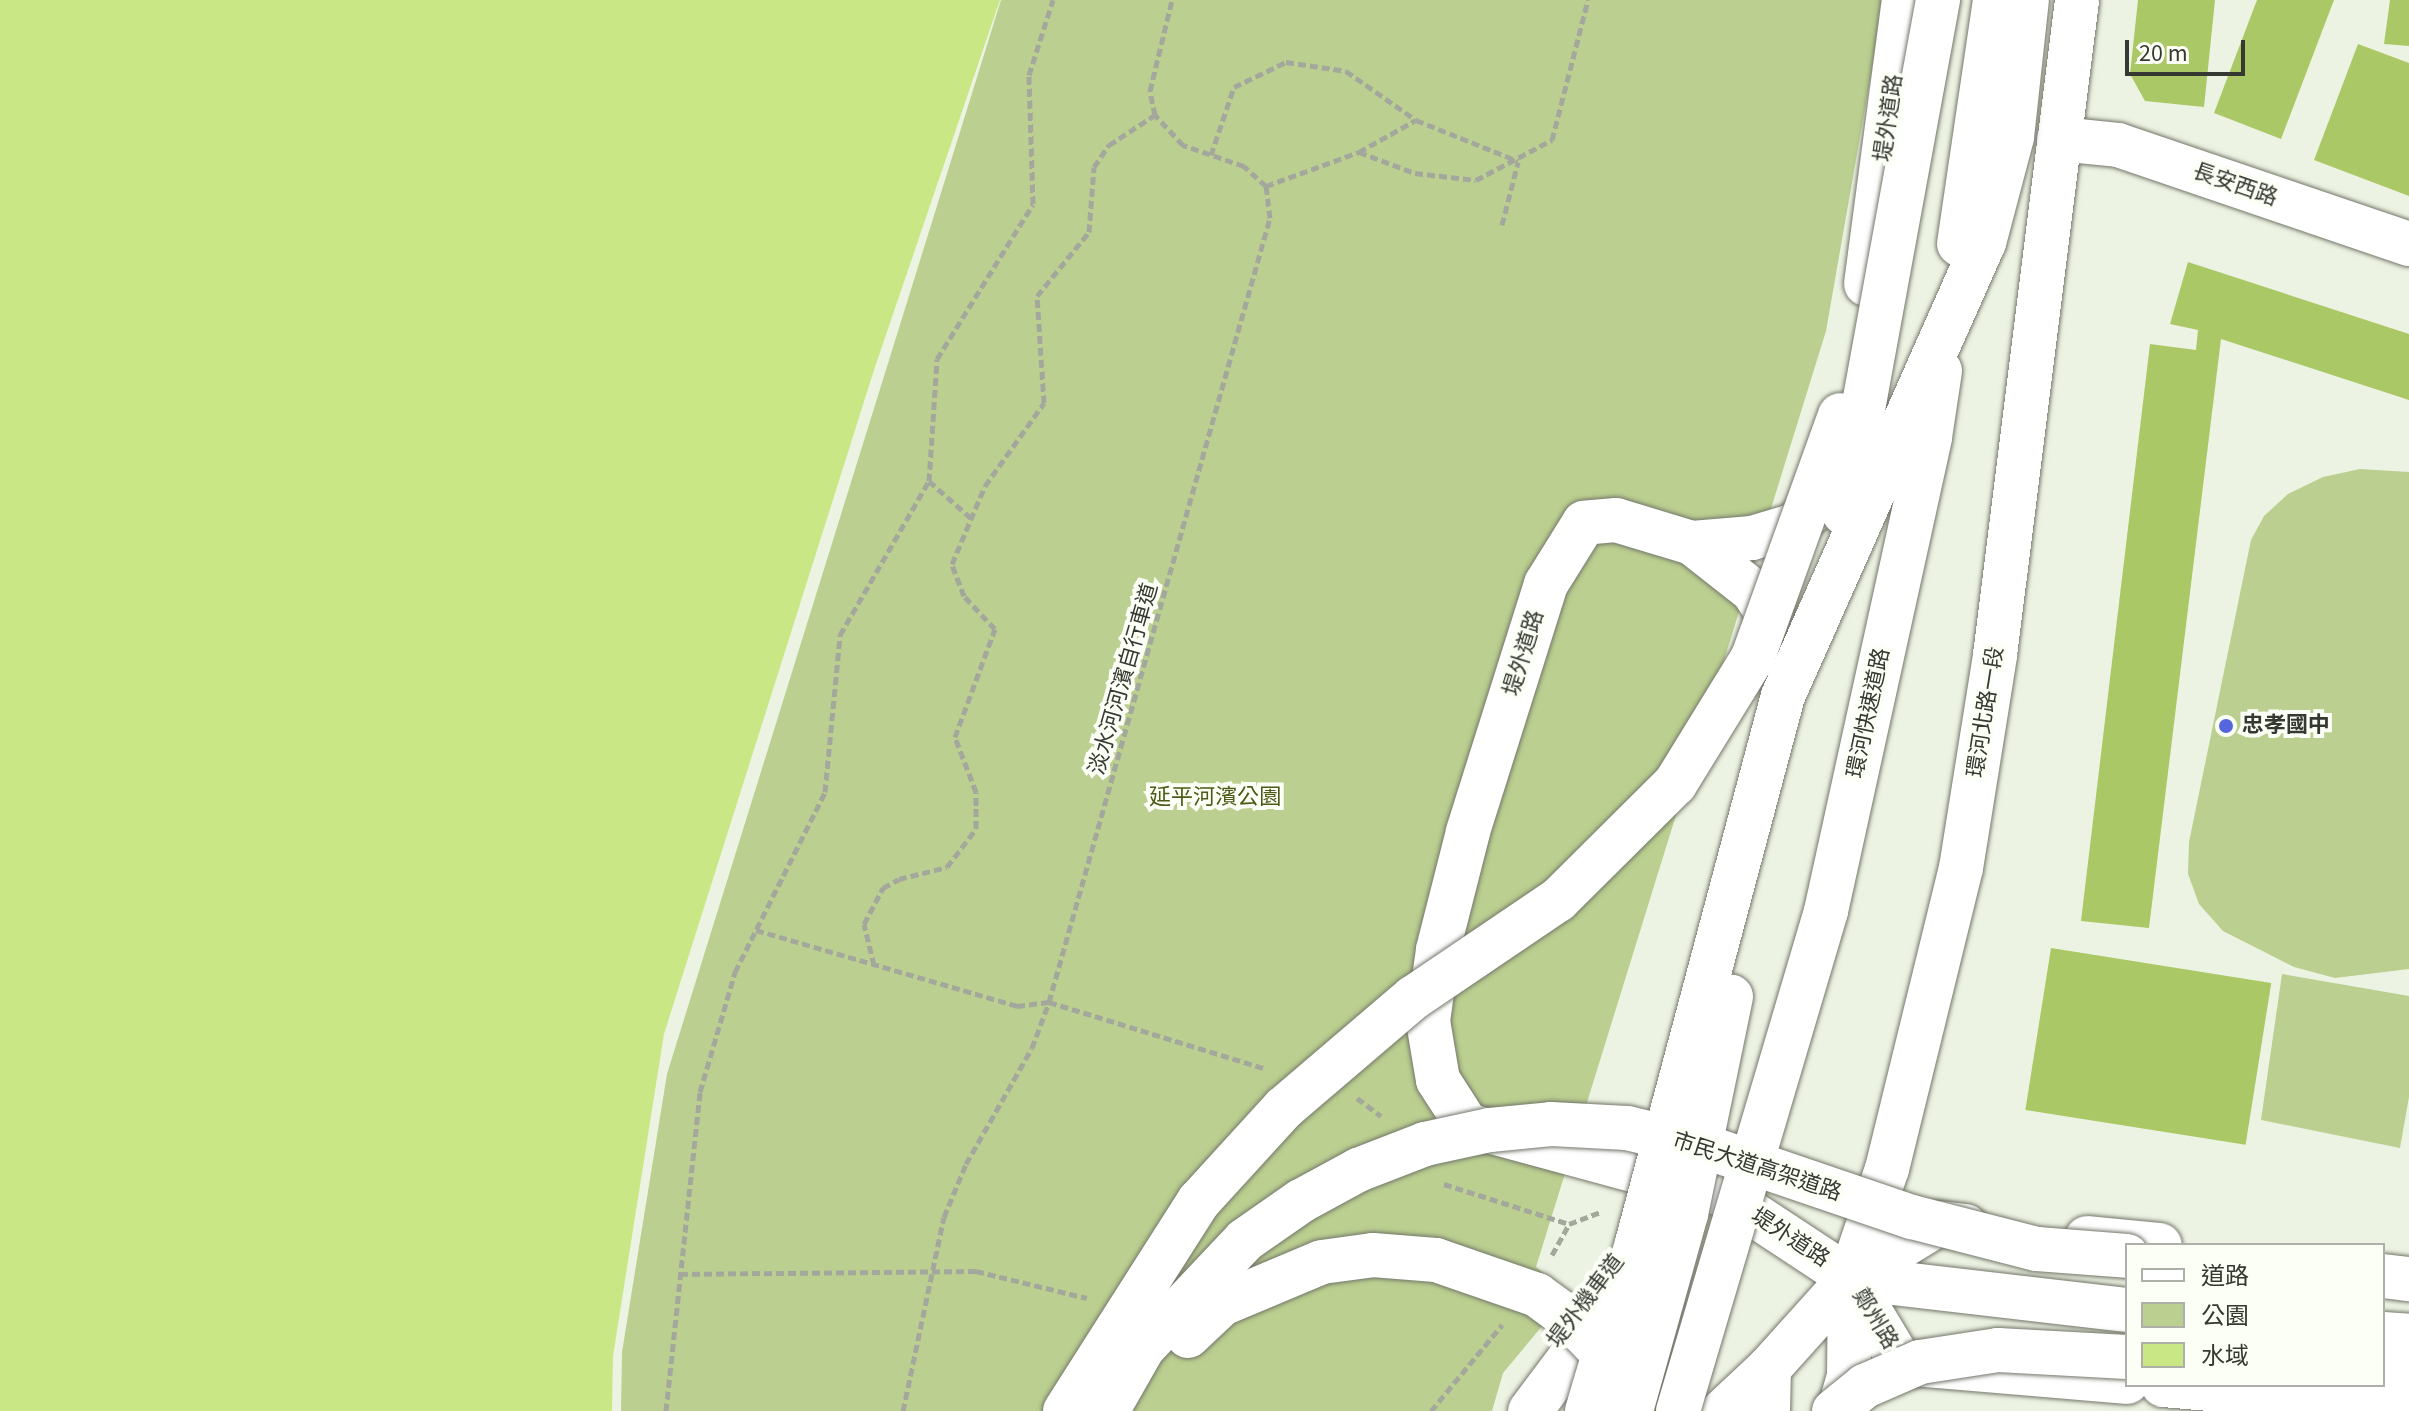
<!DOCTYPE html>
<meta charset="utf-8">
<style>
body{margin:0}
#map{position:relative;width:2409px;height:1411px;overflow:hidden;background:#edf3e3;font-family:"Source Sans 3","Noto Sans TC",sans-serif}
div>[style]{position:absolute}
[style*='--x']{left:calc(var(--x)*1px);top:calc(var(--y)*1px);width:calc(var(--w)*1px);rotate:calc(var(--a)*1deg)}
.green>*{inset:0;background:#bbcf90}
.water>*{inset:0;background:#c9e785}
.building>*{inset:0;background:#abc866;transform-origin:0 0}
.path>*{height:5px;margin-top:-2.5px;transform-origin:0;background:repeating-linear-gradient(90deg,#a4a89c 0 8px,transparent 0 12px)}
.roads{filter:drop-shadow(0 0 2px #73776a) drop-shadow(0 0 2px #73776a)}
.minor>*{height:44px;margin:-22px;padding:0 22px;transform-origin:22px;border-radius:22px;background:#fff}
.highway>*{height:44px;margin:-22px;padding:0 22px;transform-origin:22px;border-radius:22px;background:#fff}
.bridges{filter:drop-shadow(0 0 2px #73776a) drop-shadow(0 0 2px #73776a)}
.highway-bridge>*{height:44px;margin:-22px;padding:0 22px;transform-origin:22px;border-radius:22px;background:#fff}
.dots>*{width:22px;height:22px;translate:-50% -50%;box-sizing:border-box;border:4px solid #fcfff6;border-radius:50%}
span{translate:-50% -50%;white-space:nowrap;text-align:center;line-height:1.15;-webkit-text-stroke:8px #fcfff6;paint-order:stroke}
.street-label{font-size:22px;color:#363832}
.poi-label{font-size:22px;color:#363832;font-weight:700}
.left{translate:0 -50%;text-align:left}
.park-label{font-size:22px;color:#4a5c17}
.legend{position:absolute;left:2125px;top:1243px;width:260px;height:144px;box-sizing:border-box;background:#fcfff6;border:2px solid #adafa8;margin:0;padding:10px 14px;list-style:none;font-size:24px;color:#363832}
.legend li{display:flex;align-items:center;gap:16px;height:40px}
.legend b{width:40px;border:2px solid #adafa8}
.scale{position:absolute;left:2125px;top:40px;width:120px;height:36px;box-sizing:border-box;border:4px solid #363832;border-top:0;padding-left:10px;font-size:24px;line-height:28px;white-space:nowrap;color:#363832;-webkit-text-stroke:6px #fcfff6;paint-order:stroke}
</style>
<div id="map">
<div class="green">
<i style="clip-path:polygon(1001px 0,1884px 0,1826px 331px,1536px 1267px,1569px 1294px,1503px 1373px,1492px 1411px,621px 1411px,622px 1352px,667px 1074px)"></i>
<i style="clip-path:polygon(2360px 469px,2409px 472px,2409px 969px,2335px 978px,2294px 967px,2223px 931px,2199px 904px,2188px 874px,2189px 842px,2251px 540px,2264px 516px,2288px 494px,2323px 477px)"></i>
<i style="clip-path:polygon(2282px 974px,2409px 996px,2409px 1097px,2400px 1148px,2261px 1120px)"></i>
</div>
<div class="water">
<i style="clip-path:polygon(0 0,1000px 0,874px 370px,664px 1034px,613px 1356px,612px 1411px,0 1411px)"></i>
</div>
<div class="building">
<i style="clip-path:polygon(2138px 0,2215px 0,2204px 107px,2145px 101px,2130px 74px)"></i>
<i style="clip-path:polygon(2257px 0,2334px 0,2281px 139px,2214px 113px)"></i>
<i style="clip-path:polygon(2390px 0,2409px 0,2409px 46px,2384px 44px)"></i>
<i style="clip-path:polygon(2358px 44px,2409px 63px,2409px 196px,2314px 160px)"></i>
<i style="clip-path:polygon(2188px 262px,2409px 334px,2409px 400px,2221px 339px,2149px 928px,2081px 921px,2150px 344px,2196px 350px,2198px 330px,2170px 324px)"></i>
<i style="left:2051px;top:948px;width:223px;height:164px;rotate:9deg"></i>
</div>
<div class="path">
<i style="--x:1359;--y:152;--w:60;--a:20.6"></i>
<i style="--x:1415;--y:173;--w:61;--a:6.5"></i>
<i style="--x:1476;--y:180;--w:86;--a:-27.8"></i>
<i style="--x:1552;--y:140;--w:145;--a:-75.6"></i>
<i style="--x:1211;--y:155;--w:72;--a:-71.3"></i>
<i style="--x:1234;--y:87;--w:58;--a:-25.7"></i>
<i style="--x:1286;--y:62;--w:61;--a:8.5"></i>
<i style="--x:1346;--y:71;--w:85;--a:35"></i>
<i style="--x:1416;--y:120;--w:110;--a:21.9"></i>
<i style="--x:1266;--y:186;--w:99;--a:-20.1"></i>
<i style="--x:1359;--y:152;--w:65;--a:-29.3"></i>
<i style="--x:1502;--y:225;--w:65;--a:-75.7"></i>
<i style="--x:929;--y:481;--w:56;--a:41.4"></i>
<i style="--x:756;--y:930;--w:272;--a:16.2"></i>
<i style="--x:1017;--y:1006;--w:32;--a:-7"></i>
<i style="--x:1049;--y:1002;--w:228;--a:17.1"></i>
<i style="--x:874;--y:965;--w:42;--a:-103.7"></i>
<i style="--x:864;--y:924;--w:41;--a:-62.2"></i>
<i style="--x:883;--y:888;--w:18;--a:-29"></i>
<i style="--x:899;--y:879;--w:49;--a:-14"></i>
<i style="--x:947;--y:867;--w:48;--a:-52.7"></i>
<i style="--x:976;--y:829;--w:37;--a:-90"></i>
<i style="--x:976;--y:792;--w:59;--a:-110.9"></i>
<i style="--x:955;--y:737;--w:115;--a:-69.7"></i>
<i style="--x:995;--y:629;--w:45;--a:-133.2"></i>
<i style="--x:964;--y:596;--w:34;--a:-111"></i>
<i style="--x:952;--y:564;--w:85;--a:-67.1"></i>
<i style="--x:985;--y:486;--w:102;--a:-54.6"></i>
<i style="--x:1044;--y:403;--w:107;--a:-93.7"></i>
<i style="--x:1037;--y:296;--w:82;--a:-50.9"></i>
<i style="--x:1089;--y:232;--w:65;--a:-85.6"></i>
<i style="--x:1094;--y:167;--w:27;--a:-56"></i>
<i style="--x:1109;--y:145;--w:55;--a:-33.1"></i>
<i style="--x:1357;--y:1098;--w:30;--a:37"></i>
<i style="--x:1444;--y:1184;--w:131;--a:17.7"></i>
<i style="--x:1569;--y:1224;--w:34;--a:-21"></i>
<i style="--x:1552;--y:1255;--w:35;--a:-61"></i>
<i style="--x:680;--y:1274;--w:296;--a:-0.6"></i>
<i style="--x:976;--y:1271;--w:114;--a:13.7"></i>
<i style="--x:666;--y:1411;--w:321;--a:-83.9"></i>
<i style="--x:700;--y:1092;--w:125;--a:-73.7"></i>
<i style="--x:735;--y:972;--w:201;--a:-63.4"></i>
<i style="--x:825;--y:792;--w:158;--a:-84.5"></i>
<i style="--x:840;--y:635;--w:178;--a:-60"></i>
<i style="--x:929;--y:481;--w:122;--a:-86.2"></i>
<i style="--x:937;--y:359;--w:182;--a:-58.2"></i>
<i style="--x:1033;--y:204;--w:129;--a:-91.8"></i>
<i style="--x:1029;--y:75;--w:79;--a:-72.3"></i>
<i style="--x:903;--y:1411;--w:198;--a:-78.1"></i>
<i style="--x:944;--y:1217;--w:57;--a:-67.5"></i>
<i style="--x:966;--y:1164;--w:133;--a:-60.4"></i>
<i style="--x:1032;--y:1048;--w:49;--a:-69.7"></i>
<i style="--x:1049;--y:1002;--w:815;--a:-74.26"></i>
<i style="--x:1270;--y:218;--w:32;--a:-97"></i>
<i style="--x:1266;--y:186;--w:30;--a:-138"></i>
<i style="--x:1244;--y:166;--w:65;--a:-161"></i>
<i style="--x:1183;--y:145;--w:41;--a:-133"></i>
<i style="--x:1155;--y:115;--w:25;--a:-102"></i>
<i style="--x:1150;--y:91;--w:94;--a:-76.4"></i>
<i style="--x:1431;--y:1411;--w:112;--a:-50.5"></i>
</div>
<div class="roads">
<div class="minor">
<i style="--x:2059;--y:139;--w:59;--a:5.8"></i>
<i style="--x:2118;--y:145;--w:307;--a:18.8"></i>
<i style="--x:1866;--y:284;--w:287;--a:-82.4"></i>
<i style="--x:1826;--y:501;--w:42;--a:143.7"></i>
<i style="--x:1792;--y:526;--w:42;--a:163.3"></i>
<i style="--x:1752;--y:538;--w:60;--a:175.2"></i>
<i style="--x:1692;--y:543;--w:79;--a:-163.2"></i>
<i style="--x:1616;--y:520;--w:32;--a:175"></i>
<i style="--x:1584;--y:523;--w:72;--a:121.9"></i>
<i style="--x:1546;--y:584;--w:260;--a:107.5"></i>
<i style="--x:1468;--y:832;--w:122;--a:104.3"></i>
<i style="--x:1438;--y:950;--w:72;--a:98"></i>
<i style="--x:1428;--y:1021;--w:60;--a:80.4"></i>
<i style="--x:1438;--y:1080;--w:54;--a:57.2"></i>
<i style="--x:1467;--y:1125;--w:266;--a:15.2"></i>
<i style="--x:1724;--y:1195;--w:151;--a:33.4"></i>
<i style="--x:1850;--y:1278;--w:99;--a:59"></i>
<i style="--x:1901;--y:1363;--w:227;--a:4.8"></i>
<i style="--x:1692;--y:543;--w:78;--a:38.2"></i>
<i style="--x:1753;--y:591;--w:61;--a:57.1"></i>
<i style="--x:2087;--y:1238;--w:73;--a:5.5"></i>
<i style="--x:2163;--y:1385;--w:247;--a:4.9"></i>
<i style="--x:1530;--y:1411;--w:130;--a:-53.1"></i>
<i style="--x:1768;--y:1411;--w:43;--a:-88.7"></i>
<i style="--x:1769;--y:1368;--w:121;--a:-48"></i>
<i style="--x:1850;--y:1278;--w:105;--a:-31.4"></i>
<i style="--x:1940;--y:1223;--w:26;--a:7"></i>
<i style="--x:1839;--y:1411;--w:37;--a:-74"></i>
<i style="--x:1849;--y:1375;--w:97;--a:-89.4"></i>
<i style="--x:1850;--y:1278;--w:115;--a:-71.3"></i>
<i style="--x:1887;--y:1169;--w:310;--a:-76.2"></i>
<i style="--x:1961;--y:868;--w:216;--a:-80.9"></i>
<i style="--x:1995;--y:655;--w:660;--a:-82.86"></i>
</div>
<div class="highway">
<i style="--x:2383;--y:1276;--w:26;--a:7"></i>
<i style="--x:1850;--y:1278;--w:279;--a:6.6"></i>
<i style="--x:2383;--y:1334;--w:26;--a:4"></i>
<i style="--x:2383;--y:1375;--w:26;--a:7"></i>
<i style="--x:1723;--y:1411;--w:63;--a:-43.1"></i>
</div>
</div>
<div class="bridges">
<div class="highway-bridge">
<i style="--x:1959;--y:244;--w:247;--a:-81.6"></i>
<i style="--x:1844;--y:513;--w:522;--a:-79.62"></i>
<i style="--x:1188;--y:1336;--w:47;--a:-43.3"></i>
<i style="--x:1222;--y:1304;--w:108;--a:-22.8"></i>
<i style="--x:1322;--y:1262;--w:51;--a:-7.8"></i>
<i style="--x:1373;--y:1255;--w:63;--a:4.5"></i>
<i style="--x:1436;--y:1260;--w:107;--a:19.1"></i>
<i style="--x:1537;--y:1295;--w:41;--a:36"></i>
<i style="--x:1570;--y:1319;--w:72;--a:46.1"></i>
<i style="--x:1065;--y:1411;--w:249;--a:-57.5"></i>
<i style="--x:1199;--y:1201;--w:126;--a:-47.6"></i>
<i style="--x:1284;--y:1108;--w:170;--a:-40.5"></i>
<i style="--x:1413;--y:998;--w:175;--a:-34.1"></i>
<i style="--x:1558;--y:900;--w:165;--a:-44.8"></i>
<i style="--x:1675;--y:784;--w:149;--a:-58.4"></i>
<i style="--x:1753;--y:657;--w:257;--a:-70.2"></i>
<i style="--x:1107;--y:1411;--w:73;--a:-60.3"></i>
<i style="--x:1143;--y:1348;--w:149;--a:-46.6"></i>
<i style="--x:1245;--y:1240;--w:68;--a:-34.9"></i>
<i style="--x:1301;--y:1201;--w:65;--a:-28.5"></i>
<i style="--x:1358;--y:1170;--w:72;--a:-21.2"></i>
<i style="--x:1425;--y:1144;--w:66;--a:-12.2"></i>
<i style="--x:1490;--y:1130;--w:61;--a:-5.6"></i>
<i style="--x:1551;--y:1124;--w:76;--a:3"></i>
<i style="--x:1627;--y:1128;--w:78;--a:13.3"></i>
<i style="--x:1703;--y:1146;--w:221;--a:18.8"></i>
<i style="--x:1912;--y:1217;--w:129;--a:14.4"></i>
<i style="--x:2037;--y:1249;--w:90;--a:4.4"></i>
<i style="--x:1587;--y:1411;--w:175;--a:-73.4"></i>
<i style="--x:1637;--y:1243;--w:566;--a:-75.06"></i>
<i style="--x:1783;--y:696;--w:496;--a:-66.1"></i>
<i style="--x:1984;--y:243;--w:110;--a:-75.2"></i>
<i style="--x:2012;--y:137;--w:138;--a:-83.8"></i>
<i style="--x:1631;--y:1411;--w:205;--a:-74.4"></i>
<i style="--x:1686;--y:1214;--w:222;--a:-78.3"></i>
<i style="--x:1678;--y:1411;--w:521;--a:-73.51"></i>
<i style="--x:1826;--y:911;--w:485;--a:-77.6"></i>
<i style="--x:1930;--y:437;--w:67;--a:-81.4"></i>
<i style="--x:1834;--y:1411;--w:40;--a:-39"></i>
<i style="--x:1865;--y:1386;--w:60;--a:-23.6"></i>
<i style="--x:1920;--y:1362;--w:79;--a:-8.7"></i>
<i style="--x:1998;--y:1350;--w:129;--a:3.1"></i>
</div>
</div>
<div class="dots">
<i style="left:2226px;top:726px;background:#5667dd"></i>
</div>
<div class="street-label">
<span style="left:1889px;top:118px;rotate:-82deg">堤外道路</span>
<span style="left:2235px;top:185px;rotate:19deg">長安西路</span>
<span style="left:1524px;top:653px;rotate:-73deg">堤外道路</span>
<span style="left:1124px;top:679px;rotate:-74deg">淡水河河濱自行車道</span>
<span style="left:1986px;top:712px;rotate:-81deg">環河北路一段</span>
<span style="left:1869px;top:713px;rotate:-78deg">環河快速道路</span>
<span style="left:1757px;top:1167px;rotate:18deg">市民大道高架道路</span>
<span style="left:1790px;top:1238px;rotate:33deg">堤外道路</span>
<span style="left:1586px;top:1301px;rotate:-53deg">堤外機車道</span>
<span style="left:1875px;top:1319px;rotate:59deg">鄭州路</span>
</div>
<div class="poi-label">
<span class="left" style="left:2242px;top:726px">忠孝國中</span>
</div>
<div class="park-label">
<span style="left:1215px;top:798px">延平河濱公園</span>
</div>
<ul class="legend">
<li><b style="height:10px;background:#fff"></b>道路</li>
<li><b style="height:22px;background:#bbcf90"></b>公園</li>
<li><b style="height:22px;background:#c9e785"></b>水域</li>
</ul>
<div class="scale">20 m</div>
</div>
